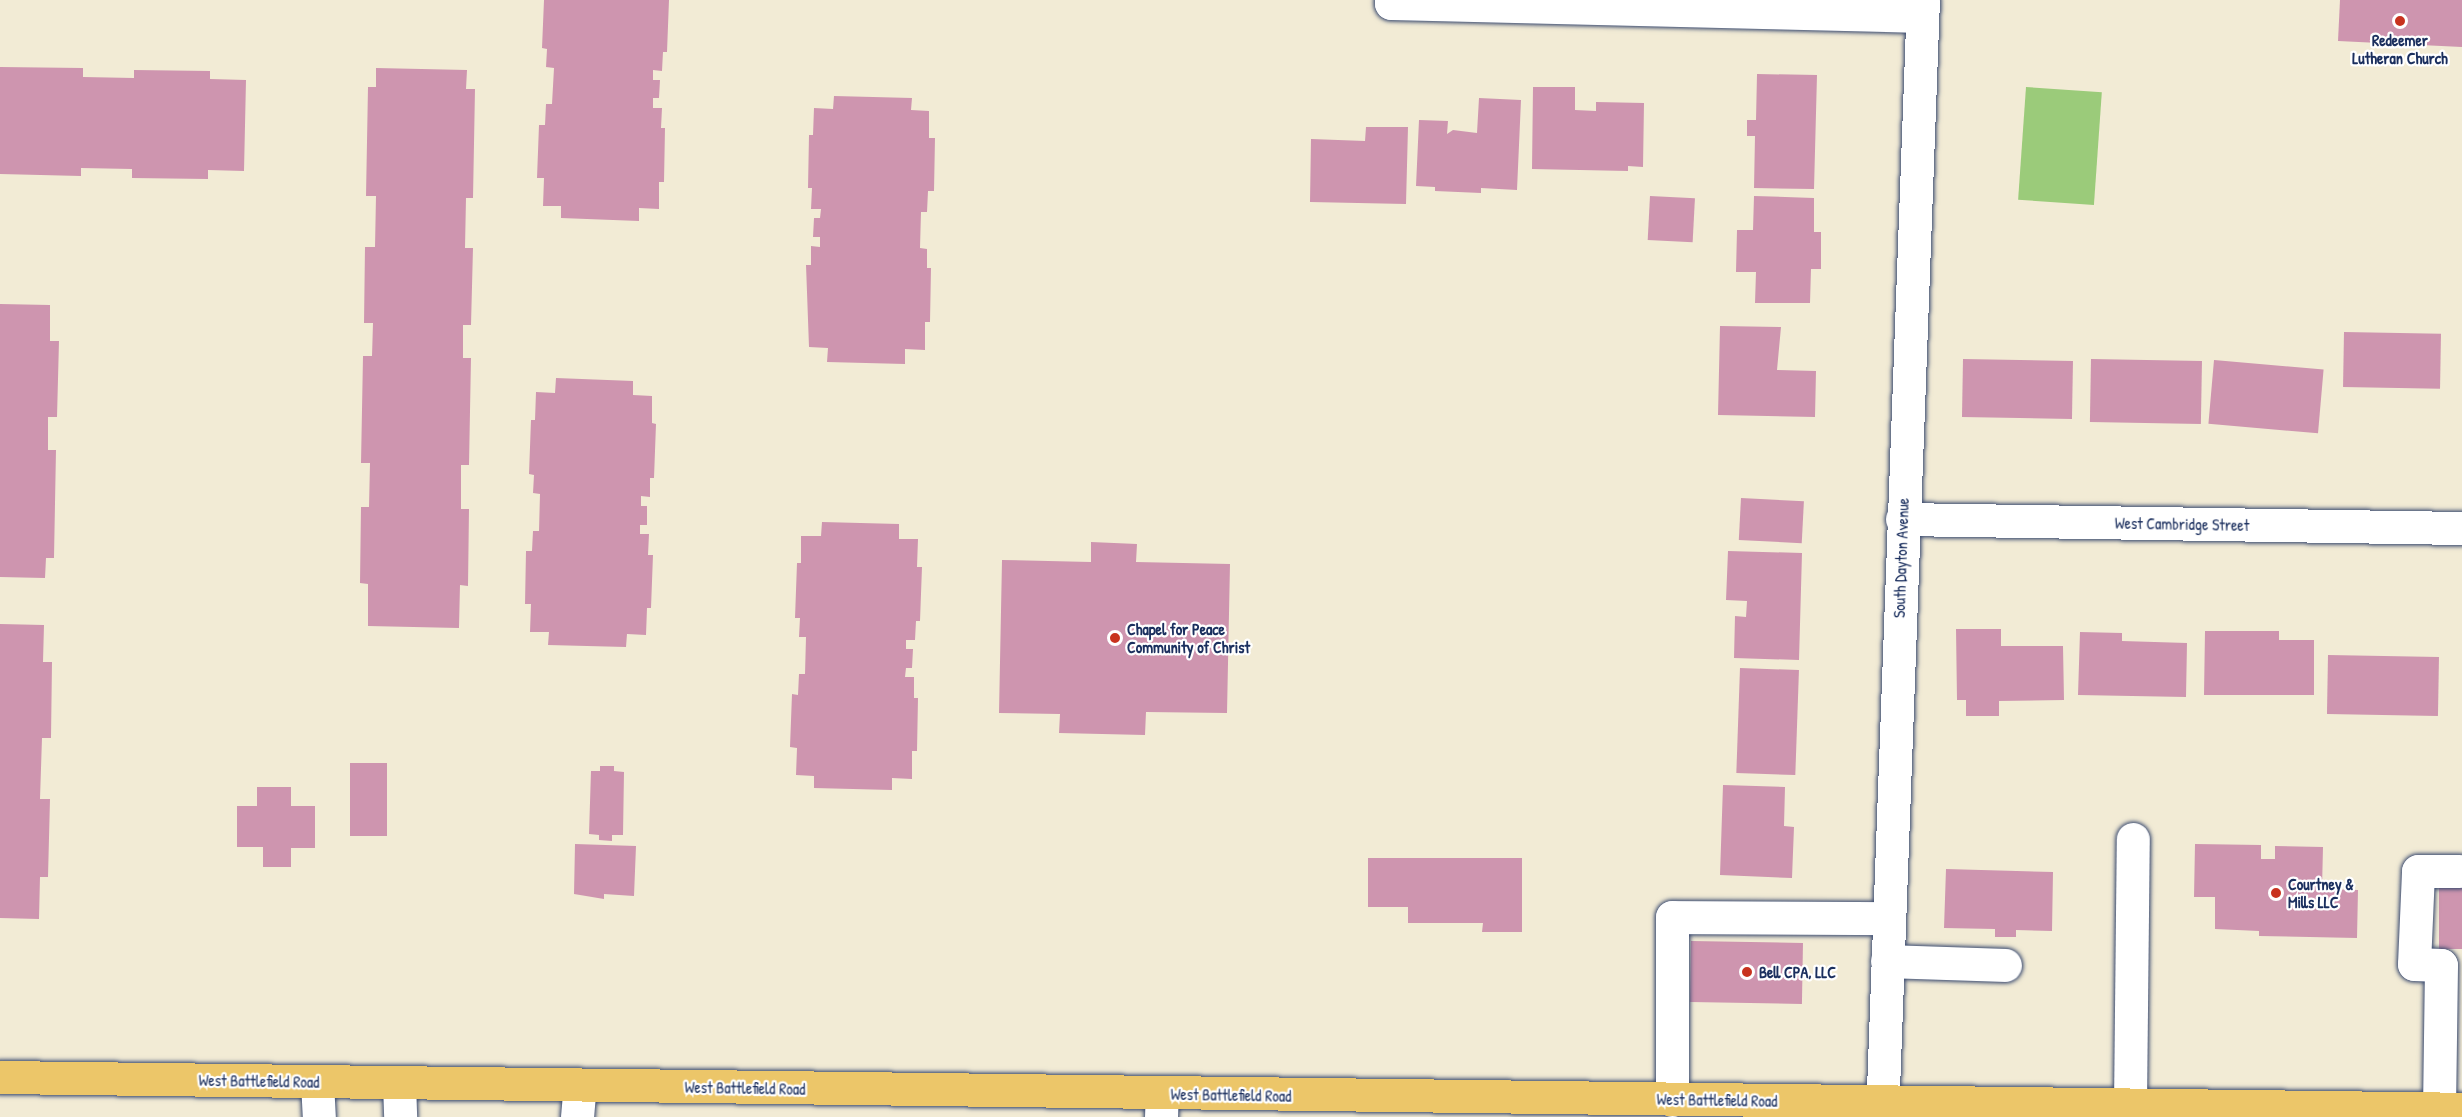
<!DOCTYPE html>
<style>
body{margin:0}
#map{position:relative;width:2462px;height:1117px;overflow:hidden;background:#f2ebd5;font-family:"Patrick Hand",sans-serif}
div>[style]{position:absolute}
[style*='--x']{left:calc(var(--x)*1px);top:calc(var(--y)*1px);width:calc(var(--w)*1px);rotate:calc(var(--a)*1deg)}
.green>*{inset:0;background:#9bcb7a;transform-origin:0 0}
.building>*{inset:0;background:#ce95af;transform-origin:0 0}
.roads{filter:drop-shadow(0 0 2px #3b4b70) drop-shadow(0 0 2px #3b4b70)}
.minor>*{height:33px;margin:-16.5px;padding:0 16.5px;transform-origin:16.5px;border-radius:16.5px;background:#fff}
.major>*{height:33px;margin:-16.5px;padding:0 16.5px;transform-origin:16.5px;border-radius:16.5px;background:#ecc669}
.dots>*{width:16px;height:16px;translate:-50% -50%;box-sizing:border-box;border:3px solid #fff;border-radius:50%}
span{translate:-50% -50%;white-space:nowrap;text-align:center;line-height:1.15;-webkit-text-stroke:4.5px #fff;paint-order:stroke}
.poi-label{font-size:16px;color:#1b2f5e;font-weight:700}
.left{translate:0 -50%;text-align:left}
.street-label{font-size:16px;color:#1b2f5e}
</style>
<div id="map">
<div class="green">
<i style="left:2026px;top:87px;width:76px;height:113px;rotate:4deg"></i>
</div>
<div class="building">
<i style="clip-path:polygon(544px 0,669px 0,667px 52px,663px 52px,662px 71px,653px 70px,653px 80px,660px 80px,659px 98px,653px 98px,653px 108px,662px 108px,661px 128px,665px 128px,664px 182px,659px 182px,659px 209px,639px 208px,639px 221px,561px 218px,561px 206px,543px 206px,544px 178px,537px 178px,539px 125px,545px 125px,546px 104px,552px 104px,554px 68px,546px 67px,547px 49px,542px 48px)"></i>
<i style="clip-path:polygon(2340px 0,2462px 0,2462px 47px,2338px 41px)"></i>
<i style="clip-path:polygon(0 67px,83px 68px,83px 77px,134px 78px,134px 70px,210px 71px,210px 79px,246px 80px,244px 171px,208px 170px,208px 179px,132px 178px,132px 169px,81px 168px,81px 176px,0 174px)"></i>
<i style="clip-path:polygon(376px 68px,467px 70px,466px 89px,475px 89px,473px 198px,466px 198px,465px 248px,473px 248px,471px 325px,463px 325px,463px 358px,471px 358px,469px 465px,461px 465px,461px 509px,469px 509px,468px 586px,460px 585px,459px 628px,368px 626px,368px 584px,360px 583px,361px 507px,369px 507px,370px 463px,361px 463px,363px 356px,372px 356px,373px 323px,364px 323px,365px 247px,375px 247px,376px 196px,366px 196px,368px 87px,376px 87px)"></i>
<i style="clip-path:polygon(1757px 74px,1817px 75px,1814px 189px,1754px 188px,1755px 136px,1747px 136px,1747px 120px,1756px 120px)"></i>
<i style="clip-path:polygon(1533px 87px,1575px 87px,1575px 110px,1596px 111px,1596px 102px,1644px 103px,1643px 167px,1628px 166px,1628px 171px,1532px 169px)"></i>
<i style="clip-path:polygon(834px 96px,912px 98px,911px 110px,929px 111px,929px 138px,935px 138px,934px 191px,928px 191px,927px 212px,921px 212px,920px 248px,927px 249px,927px 268px,931px 268px,930px 322px,925px 322px,925px 350px,905px 349px,905px 364px,827px 362px,828px 348px,809px 347px,806px 265px,811px 265px,811px 246px,820px 247px,820px 237px,813px 237px,814px 218px,820px 218px,821px 209px,811px 209px,812px 188px,808px 188px,809px 135px,813px 135px,814px 108px,833px 109px)"></i>
<i style="clip-path:polygon(1479px 98px,1521px 100px,1517px 190px,1481px 188px,1481px 193px,1435px 191px,1435px 187px,1416px 186px,1419px 120px,1448px 121px,1447px 134px,1453px 130px,1477px 133px)"></i>
<i style="clip-path:polygon(1366px 127px,1408px 127px,1406px 204px,1310px 202px,1311px 139px,1365px 141px)"></i>
<i style="left:1650px;top:196px;width:45px;height:44px;rotate:3deg"></i>
<i style="clip-path:polygon(1754px 196px,1814px 198px,1814px 232px,1821px 232px,1821px 269px,1811px 269px,1810px 303px,1755px 303px,1756px 272px,1736px 272px,1737px 230px,1753px 230px)"></i>
<i style="clip-path:polygon(0 304px,50px 305px,50px 341px,59px 341px,57px 417px,48px 417px,48px 450px,56px 450px,54px 558px,46px 558px,45px 578px,0 577px)"></i>
<i style="clip-path:polygon(1720px 326px,1781px 327px,1777px 370px,1816px 371px,1815px 417px,1718px 415px)"></i>
<i style="left:2344px;top:332px;width:97px;height:55px;rotate:1deg"></i>
<i style="left:1963px;top:359px;width:110px;height:58px;rotate:1deg"></i>
<i style="left:2091px;top:359px;width:111px;height:63px;rotate:1deg"></i>
<i style="left:2214px;top:360px;width:110px;height:64px;rotate:5deg"></i>
<i style="clip-path:polygon(556px 378px,633px 381px,633px 395px,652px 396px,652px 423px,656px 424px,654px 478px,650px 478px,650px 497px,641px 496px,641px 506px,647px 506px,647px 525px,640px 525px,640px 534px,649px 534px,648px 555px,653px 555px,651px 608px,647px 608px,646px 635px,627px 634px,626px 647px,548px 645px,549px 632px,530px 632px,531px 604px,525px 604px,526px 551px,532px 551px,533px 531px,539px 531px,540px 494px,533px 493px,534px 475px,529px 474px,531px 420px,535px 420px,536px 392px,555px 393px)"></i>
<i style="left:1741px;top:498px;width:63px;height:42px;rotate:3deg"></i>
<i style="clip-path:polygon(822px 522px,899px 524px,899px 539px,918px 539px,917px 567px,922px 567px,920px 621px,916px 621px,915px 640px,906px 640px,906px 649px,913px 649px,912px 668px,906px 668px,905px 677px,914px 677px,914px 698px,918px 698px,917px 751px,912px 751px,912px 779px,892px 778px,892px 790px,814px 788px,814px 776px,796px 775px,797px 748px,790px 747px,792px 694px,798px 695px,799px 674px,805px 674px,806px 637px,799px 637px,800px 618px,795px 618px,797px 563px,801px 563px,801px 536px,821px 536px)"></i>
<i style="clip-path:polygon(1091px 542px,1137px 544px,1136px 562px,1230px 564px,1227px 713px,1146px 712px,1145px 735px,1059px 733px,1060px 714px,999px 713px,1002px 560px,1091px 562px)"></i>
<i style="clip-path:polygon(1728px 551px,1802px 553px,1799px 660px,1734px 658px,1735px 616px,1746px 617px,1747px 601px,1726px 600px)"></i>
<i style="clip-path:polygon(0 624px,44px 625px,43px 662px,52px 662px,51px 738px,42px 738px,40px 799px,50px 799px,48px 877px,40px 877px,39px 919px,0 918px)"></i>
<i style="clip-path:polygon(1956px 629px,2001px 629px,2001px 646px,2063px 646px,2064px 700px,1999px 701px,1999px 716px,1966px 716px,1966px 700px,1957px 700px)"></i>
<i style="clip-path:polygon(2205px 631px,2279px 631px,2279px 640px,2314px 640px,2314px 695px,2204px 695px)"></i>
<i style="clip-path:polygon(2080px 632px,2122px 633px,2122px 641px,2187px 643px,2186px 697px,2078px 695px)"></i>
<i style="left:2328px;top:655px;width:111px;height:59px;rotate:1deg"></i>
<i style="left:1740px;top:668px;width:59px;height:105px;rotate:2deg"></i>
<i style="left:350px;top:763px;width:37px;height:73px"></i>
<i style="clip-path:polygon(600px 766px,614px 766px,614px 771px,624px 772px,623px 835px,612px 835px,612px 841px,599px 840px,599px 835px,589px 834px,591px 771px,600px 771px)"></i>
<i style="clip-path:polygon(1723px 785px,1785px 787px,1784px 826px,1794px 827px,1792px 878px,1720px 875px)"></i>
<i style="clip-path:polygon(257px 787px,291px 787px,291px 806px,315px 806px,315px 848px,291px 848px,291px 867px,263px 867px,263px 847px,237px 847px,237px 806px,257px 806px)"></i>
<i style="clip-path:polygon(575px 844px,636px 846px,634px 896px,604px 894px,604px 899px,574px 894px)"></i>
<i style="clip-path:polygon(2195px 844px,2261px 845px,2261px 859px,2275px 859px,2275px 846px,2323px 847px,2322px 889px,2358px 890px,2357px 938px,2259px 936px,2259px 931px,2215px 929px,2215px 897px,2194px 897px)"></i>
<i style="clip-path:polygon(1368px 858px,1522px 858px,1522px 932px,1482px 932px,1483px 923px,1408px 923px,1408px 907px,1368px 907px)"></i>
<i style="clip-path:polygon(1946px 869px,2053px 872px,2052px 931px,2016px 930px,2016px 937px,1995px 937px,1995px 929px,1944px 928px)"></i>
<i style="left:2439px;top:888px;width:23px;height:61px"></i>
<i style="left:1691px;top:941px;width:112px;height:61px;rotate:1deg"></i>
</div>
<div class="roads">
<div class="minor">
<i style="--x:1391;--y:0;--w:3;--a:90"></i>
<i style="--x:1391;--y:3;--w:531;--a:1.4"></i>
<i style="--x:1902;--y:519;--w:560;--a:0.92"></i>
<i style="--x:1887;--y:961;--w:118;--a:1.9"></i>
<i style="--x:317;--y:1082;--w:35;--a:87"></i>
<i style="--x:399;--y:1083;--w:34;--a:88"></i>
<i style="--x:1672;--y:1100;--w:183;--a:-90"></i>
<i style="--x:1672;--y:917;--w:216;--a:0.3"></i>
<i style="--x:2130;--y:1105;--w:266;--a:-89.4"></i>
<i style="--x:2439;--y:1109;--w:144;--a:-89.2"></i>
<i style="--x:2441;--y:965;--w:27;--a:-178"></i>
<i style="--x:2414;--y:964;--w:93;--a:-87.5"></i>
<i style="--x:2418;--y:871;--w:41;--a:0"></i>
<i style="--x:577;--y:1117;--w:32;--a:-85"></i>
<i style="--x:1161;--y:1117;--w:23;--a:-88"></i>
<i style="--x:1882;--y:1117;--w:1118;--a:-87.9"></i>
</div>
<div class="major">
<i style="--x:0;--y:1077;--w:2462;--a:0.74"></i>
</div>
</div>
<div class="dots">
<i style="left:2400px;top:21px;background:#c8321e"></i>
<i style="left:1115px;top:638px;background:#c8321e"></i>
<i style="left:2276px;top:893px;background:#c8321e"></i>
<i style="left:1747px;top:972px;background:#c8321e"></i>
</div>
<div class="poi-label">
<span style="left:2400px;top:49px">Redeemer<br>Lutheran Church</span>
<span class="left" style="left:1127px;top:638px">Chapel for Peace<br>Community of Christ</span>
<span class="left" style="left:2288px;top:893px">Courtney &amp;<br>Mills LLC</span>
<span class="left" style="left:1759px;top:972px">Bell CPA, LLC</span>
</div>
<div class="street-label">
<span style="left:2182px;top:524px;rotate:1deg">West Cambridge Street</span>
<span style="left:1901px;top:558px;rotate:-88deg">South Dayton Avenue</span>
<span style="left:259px;top:1081px;rotate:1deg">West Battlefield Road</span>
<span style="left:745px;top:1088px;rotate:1deg">West Battlefield Road</span>
<span style="left:1231px;top:1095px;rotate:1deg">West Battlefield Road</span>
<span style="left:1717px;top:1100px;rotate:1deg">West Battlefield Road</span>
</div>
</div>
